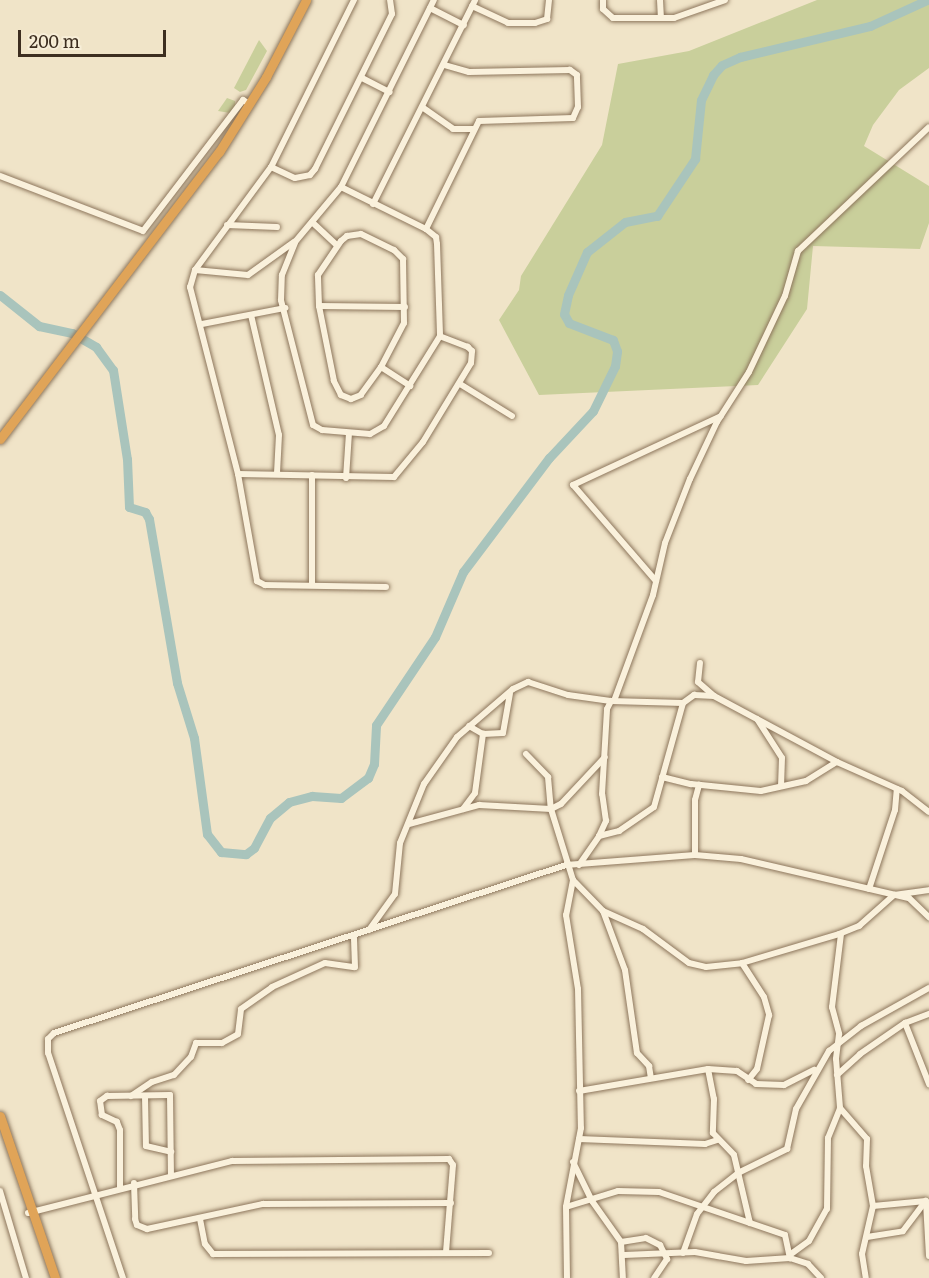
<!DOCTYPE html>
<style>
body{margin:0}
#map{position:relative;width:929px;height:1278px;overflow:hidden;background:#f0e4c8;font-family:Literata,serif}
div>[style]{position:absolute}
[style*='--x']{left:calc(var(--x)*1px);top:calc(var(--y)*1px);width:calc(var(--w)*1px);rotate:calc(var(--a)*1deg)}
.green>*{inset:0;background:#c9cf9b}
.river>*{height:9px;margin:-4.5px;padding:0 4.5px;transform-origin:4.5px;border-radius:4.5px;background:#a9c4bc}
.roads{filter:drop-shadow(0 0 2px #8d765c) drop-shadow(0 0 2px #8d765c)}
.minor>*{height:6px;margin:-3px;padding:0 3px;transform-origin:3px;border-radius:3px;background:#faf1dc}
.highway>*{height:9px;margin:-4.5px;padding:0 4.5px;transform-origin:4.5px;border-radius:4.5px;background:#e0a458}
span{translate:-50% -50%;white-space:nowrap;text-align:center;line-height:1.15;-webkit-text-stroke:5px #f7eed8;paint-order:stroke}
.scale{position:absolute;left:18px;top:30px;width:148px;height:27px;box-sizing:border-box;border:3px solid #3d2e20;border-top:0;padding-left:8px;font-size:18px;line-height:21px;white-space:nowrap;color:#3d2e20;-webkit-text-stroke:4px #f7eed8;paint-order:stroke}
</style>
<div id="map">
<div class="green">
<i style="clip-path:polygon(817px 0,929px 0,929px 68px,899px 90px,873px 125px,864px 146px,929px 186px,929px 223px,920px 249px,813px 246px,807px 309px,758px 385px,539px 395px,499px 320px,519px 290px,521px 276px,602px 145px,618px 64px,689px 51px)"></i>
<i style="clip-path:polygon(259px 40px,267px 51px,246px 90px,240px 92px,234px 88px)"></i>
<i style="clip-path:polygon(227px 98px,235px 101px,235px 106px,230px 113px,218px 111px)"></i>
</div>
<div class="river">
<i style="--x:0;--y:295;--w:50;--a:38.5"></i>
<i style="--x:39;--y:326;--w:34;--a:12"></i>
<i style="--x:72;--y:333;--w:28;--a:30"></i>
<i style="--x:96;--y:347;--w:29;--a:54"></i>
<i style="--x:113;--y:370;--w:90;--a:81.1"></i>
<i style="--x:127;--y:459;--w:48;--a:87.6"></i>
<i style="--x:129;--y:507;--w:17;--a:17"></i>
<i style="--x:145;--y:512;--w:8;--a:60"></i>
<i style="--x:149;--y:519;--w:166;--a:80.3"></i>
<i style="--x:177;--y:683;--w:58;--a:72.8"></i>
<i style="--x:194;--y:738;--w:97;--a:82.3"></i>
<i style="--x:207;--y:834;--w:23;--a:52"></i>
<i style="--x:221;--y:852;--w:25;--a:5"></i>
<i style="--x:246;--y:854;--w:10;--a:-37"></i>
<i style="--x:254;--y:848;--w:34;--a:-62"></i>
<i style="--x:270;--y:818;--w:25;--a:-40"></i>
<i style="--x:289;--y:802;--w:24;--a:-15"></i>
<i style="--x:312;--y:796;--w:29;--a:4"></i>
<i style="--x:341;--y:798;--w:34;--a:-37"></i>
<i style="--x:368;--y:778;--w:15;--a:-67"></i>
<i style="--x:374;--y:764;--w:39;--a:-87"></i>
<i style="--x:376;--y:725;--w:106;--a:-56.2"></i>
<i style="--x:435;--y:637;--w:71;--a:-66.7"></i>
<i style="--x:463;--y:572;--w:143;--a:-53"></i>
<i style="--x:549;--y:458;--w:64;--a:-46.9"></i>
<i style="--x:593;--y:411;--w:50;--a:-63.9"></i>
<i style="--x:615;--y:366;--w:15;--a:-82"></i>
<i style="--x:617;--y:351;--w:12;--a:-110"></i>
<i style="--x:613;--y:340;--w:47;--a:-158.9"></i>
<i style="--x:569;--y:323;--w:10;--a:-119"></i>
<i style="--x:564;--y:314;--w:19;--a:-78"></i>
<i style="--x:568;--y:295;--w:47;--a:-66.2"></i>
<i style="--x:587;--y:252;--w:48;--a:-38.3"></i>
<i style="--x:625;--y:222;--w:33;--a:-11"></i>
<i style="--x:657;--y:216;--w:69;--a:-56.3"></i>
<i style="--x:695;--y:159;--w:59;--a:-84.2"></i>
<i style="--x:701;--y:100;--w:28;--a:-64"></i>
<i style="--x:713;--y:75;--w:13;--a:-48"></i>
<i style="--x:722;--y:65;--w:20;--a:-24"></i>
<i style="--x:740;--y:57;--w:134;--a:-13.4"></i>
<i style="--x:870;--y:26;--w:63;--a:-24.5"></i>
</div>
<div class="roads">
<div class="minor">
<i style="--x:354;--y:0;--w:186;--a:116.4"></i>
<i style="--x:271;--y:167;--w:128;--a:126.4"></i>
<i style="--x:195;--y:270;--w:18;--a:106"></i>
<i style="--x:190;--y:287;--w:193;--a:75.6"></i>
<i style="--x:238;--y:474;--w:109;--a:79.9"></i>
<i style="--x:257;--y:581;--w:9;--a:27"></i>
<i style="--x:265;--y:585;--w:121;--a:0.9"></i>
<i style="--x:603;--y:0;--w:9;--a:90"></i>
<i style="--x:603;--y:9;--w:13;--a:42"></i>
<i style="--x:613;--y:18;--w:61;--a:0"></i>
<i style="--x:674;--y:18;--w:54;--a:-19.4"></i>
<i style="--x:660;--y:0;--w:18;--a:87"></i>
<i style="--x:472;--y:6;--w:40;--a:25"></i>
<i style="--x:508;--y:23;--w:27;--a:0"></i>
<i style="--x:535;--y:23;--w:13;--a:-18"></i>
<i style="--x:547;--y:19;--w:19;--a:-84"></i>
<i style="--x:430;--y:8;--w:38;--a:27"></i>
<i style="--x:362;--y:78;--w:31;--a:27"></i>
<i style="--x:422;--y:107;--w:38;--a:35"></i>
<i style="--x:453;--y:129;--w:21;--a:0"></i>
<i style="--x:271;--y:167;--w:26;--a:25"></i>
<i style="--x:295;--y:178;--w:15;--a:-11"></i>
<i style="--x:310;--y:175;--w:8;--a:-50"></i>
<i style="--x:315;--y:169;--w:173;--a:-63.6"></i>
<i style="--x:392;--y:14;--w:14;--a:-98"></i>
<i style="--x:0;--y:176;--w:153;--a:21"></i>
<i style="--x:143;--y:231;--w:165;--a:-52.6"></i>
<i style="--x:243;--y:100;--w:8;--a:30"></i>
<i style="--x:341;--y:187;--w:95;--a:26.3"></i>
<i style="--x:426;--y:229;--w:13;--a:39"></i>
<i style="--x:436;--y:237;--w:7;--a:82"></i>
<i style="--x:437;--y:244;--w:92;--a:88.1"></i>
<i style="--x:440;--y:336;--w:106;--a:121.9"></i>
<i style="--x:384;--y:426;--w:16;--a:150"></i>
<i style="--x:370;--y:434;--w:48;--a:-175.2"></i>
<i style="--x:322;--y:430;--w:10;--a:-151"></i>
<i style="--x:313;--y:425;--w:129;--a:-104.4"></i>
<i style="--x:281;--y:300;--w:25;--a:-88"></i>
<i style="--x:282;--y:275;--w:35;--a:-68"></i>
<i style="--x:295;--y:242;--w:72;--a:-50.1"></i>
<i style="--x:341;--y:187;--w:209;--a:-63.6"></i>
<i style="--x:373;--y:204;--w:228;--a:-63.4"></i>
<i style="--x:312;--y:222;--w:34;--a:43"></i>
<i style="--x:227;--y:225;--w:50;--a:2.3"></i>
<i style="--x:426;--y:229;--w:120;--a:-63.9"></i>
<i style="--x:479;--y:121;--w:94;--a:-1.8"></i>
<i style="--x:573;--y:118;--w:12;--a:-66"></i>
<i style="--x:578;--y:107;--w:32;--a:-92"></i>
<i style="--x:577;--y:75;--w:9;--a:-144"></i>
<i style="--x:570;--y:70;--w:101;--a:178.9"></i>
<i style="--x:469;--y:72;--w:26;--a:-164"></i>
<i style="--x:361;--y:234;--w:37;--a:26"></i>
<i style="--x:394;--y:250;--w:13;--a:45"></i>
<i style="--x:403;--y:259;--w:64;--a:89.1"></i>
<i style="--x:404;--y:323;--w:50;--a:117.6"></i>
<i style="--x:381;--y:367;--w:34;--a:126"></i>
<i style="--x:361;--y:395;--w:11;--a:158"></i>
<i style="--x:351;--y:399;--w:11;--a:-158"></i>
<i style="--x:341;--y:395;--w:16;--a:-117"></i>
<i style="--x:334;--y:381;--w:76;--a:-101.3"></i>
<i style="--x:319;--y:306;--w:31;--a:-92"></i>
<i style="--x:318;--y:275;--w:41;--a:-55.9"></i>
<i style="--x:341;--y:241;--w:8;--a:-40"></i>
<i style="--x:347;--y:236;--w:14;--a:-8"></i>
<i style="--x:195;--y:270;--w:53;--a:5.4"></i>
<i style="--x:248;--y:275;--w:57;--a:-35.7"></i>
<i style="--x:319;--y:306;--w:86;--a:0.7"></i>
<i style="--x:251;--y:315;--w:123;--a:76.9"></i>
<i style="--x:279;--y:435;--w:38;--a:93"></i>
<i style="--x:202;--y:324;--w:85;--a:-10.9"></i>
<i style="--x:381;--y:367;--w:35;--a:33"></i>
<i style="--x:460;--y:384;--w:61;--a:31.6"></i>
<i style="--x:238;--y:474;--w:156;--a:1.1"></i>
<i style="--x:394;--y:477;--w:45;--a:-50.4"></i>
<i style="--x:423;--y:442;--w:92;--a:-58.7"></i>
<i style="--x:471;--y:363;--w:12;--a:-85"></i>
<i style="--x:472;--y:351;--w:6;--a:-135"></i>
<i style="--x:468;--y:347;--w:30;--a:-159"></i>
<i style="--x:346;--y:478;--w:45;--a:-86.2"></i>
<i style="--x:656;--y:581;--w:127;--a:-130.8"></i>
<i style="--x:573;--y:485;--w:163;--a:-25"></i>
<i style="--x:312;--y:585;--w:110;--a:-90"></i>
<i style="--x:700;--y:663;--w:19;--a:96"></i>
<i style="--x:698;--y:682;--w:21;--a:41"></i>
<i style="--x:614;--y:701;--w:113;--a:-69.8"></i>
<i style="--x:653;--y:595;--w:53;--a:-77"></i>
<i style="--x:665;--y:543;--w:69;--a:-68.7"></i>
<i style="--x:690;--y:479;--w:63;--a:-64.7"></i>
<i style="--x:717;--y:422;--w:59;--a:-57.4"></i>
<i style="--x:749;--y:372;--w:84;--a:-64.7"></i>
<i style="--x:785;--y:296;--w:47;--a:-73.9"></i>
<i style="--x:798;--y:251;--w:180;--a:-43.4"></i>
<i style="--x:757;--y:719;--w:46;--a:57.3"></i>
<i style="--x:782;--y:758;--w:27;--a:92"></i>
<i style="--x:469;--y:726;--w:16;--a:30"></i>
<i style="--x:483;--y:734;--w:20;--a:-3"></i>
<i style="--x:503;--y:733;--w:40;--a:-80"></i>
<i style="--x:526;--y:754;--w:32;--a:46"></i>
<i style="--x:548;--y:777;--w:32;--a:85"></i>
<i style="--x:551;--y:809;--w:74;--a:72.8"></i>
<i style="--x:573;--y:880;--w:36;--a:101"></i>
<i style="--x:566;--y:915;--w:75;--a:80.8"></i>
<i style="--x:578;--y:989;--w:139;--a:88.8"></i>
<i style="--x:581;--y:1128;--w:80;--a:100.8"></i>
<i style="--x:566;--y:1207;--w:71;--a:89.2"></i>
<i style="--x:662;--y:777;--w:30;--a:14"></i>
<i style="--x:691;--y:784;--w:70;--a:5.7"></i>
<i style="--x:761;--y:791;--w:46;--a:-12.5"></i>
<i style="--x:806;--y:781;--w:36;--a:-32"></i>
<i style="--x:463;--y:809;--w:20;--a:-53"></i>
<i style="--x:475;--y:793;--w:60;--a:-82.3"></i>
<i style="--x:409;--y:824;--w:73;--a:-15.2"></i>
<i style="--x:479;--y:805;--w:72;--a:3.2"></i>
<i style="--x:551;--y:809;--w:11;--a:-27"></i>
<i style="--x:561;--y:804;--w:64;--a:-46.9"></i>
<i style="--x:599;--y:836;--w:17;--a:-65"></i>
<i style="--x:606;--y:821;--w:27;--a:-98"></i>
<i style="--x:602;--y:794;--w:85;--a:-86.6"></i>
<i style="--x:607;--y:709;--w:9;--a:-63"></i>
<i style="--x:695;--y:855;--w:55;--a:-90"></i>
<i style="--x:695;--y:800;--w:16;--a:-75"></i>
<i style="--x:579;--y:865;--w:35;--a:-55"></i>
<i style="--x:599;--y:836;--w:21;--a:-14"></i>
<i style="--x:619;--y:831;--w:42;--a:-34.4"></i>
<i style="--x:654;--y:807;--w:108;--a:-74.4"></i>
<i style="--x:573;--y:880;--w:43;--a:45.9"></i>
<i style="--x:603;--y:911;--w:44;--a:24.2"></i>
<i style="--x:643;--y:929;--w:57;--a:36.5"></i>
<i style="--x:689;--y:963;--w:17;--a:13"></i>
<i style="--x:706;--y:967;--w:36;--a:-6"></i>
<i style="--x:742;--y:963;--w:101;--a:-16.6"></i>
<i style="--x:839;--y:934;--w:22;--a:-22"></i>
<i style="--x:859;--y:926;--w:47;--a:-41.5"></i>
<i style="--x:894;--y:895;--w:35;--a:-8"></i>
<i style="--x:869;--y:889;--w:83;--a:-71.8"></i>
<i style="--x:895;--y:810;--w:21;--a:-85"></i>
<i style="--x:603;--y:911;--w:63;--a:69.6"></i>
<i style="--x:625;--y:970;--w:84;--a:81.8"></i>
<i style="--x:637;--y:1053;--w:18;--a:47"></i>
<i style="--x:649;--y:1066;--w:12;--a:81"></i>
<i style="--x:369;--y:930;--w:44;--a:-54.2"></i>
<i style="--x:395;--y:894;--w:51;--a:-84.4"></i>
<i style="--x:400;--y:843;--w:64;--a:-67.9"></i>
<i style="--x:424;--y:784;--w:57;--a:-54.9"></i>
<i style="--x:457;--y:737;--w:74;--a:-40.6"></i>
<i style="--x:513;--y:689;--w:17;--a:-25"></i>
<i style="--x:528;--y:682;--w:42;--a:18"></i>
<i style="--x:568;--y:695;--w:43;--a:7.9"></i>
<i style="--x:611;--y:701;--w:72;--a:1.6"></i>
<i style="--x:683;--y:703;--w:14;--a:-36"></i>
<i style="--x:694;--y:695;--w:20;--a:3"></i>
<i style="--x:714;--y:696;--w:140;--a:28.2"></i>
<i style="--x:837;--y:762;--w:71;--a:24"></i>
<i style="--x:902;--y:791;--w:34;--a:38"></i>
<i style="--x:841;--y:934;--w:74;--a:97"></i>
<i style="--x:832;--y:1007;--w:28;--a:75"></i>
<i style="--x:839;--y:1034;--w:25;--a:97"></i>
<i style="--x:836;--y:1059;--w:49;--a:85.3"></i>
<i style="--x:840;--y:1108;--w:41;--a:48.9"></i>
<i style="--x:867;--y:1139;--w:27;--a:92"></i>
<i style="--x:866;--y:1166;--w:41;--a:80.1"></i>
<i style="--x:873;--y:1206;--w:49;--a:102.9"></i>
<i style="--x:862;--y:1254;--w:24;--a:81"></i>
<i style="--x:742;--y:963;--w:40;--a:57.1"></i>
<i style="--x:764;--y:997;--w:19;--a:74"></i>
<i style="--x:769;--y:1015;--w:55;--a:102.5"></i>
<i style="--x:757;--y:1069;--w:14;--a:129"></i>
<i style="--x:905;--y:1023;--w:66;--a:68.5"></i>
<i style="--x:708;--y:1069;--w:31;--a:79"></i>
<i style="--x:714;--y:1099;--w:34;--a:92"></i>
<i style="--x:713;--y:1133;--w:30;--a:46"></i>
<i style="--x:734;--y:1155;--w:70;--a:76.8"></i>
<i style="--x:837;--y:1075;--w:31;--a:-42"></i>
<i style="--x:860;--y:1054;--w:55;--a:-34.6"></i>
<i style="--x:905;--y:1023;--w:26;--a:-21"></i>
<i style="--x:579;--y:1091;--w:131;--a:-9.7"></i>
<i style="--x:708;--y:1069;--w:29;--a:4"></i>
<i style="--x:737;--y:1071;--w:23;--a:34"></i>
<i style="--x:756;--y:1084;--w:28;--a:2"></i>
<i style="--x:784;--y:1085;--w:34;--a:-27"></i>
<i style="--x:131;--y:1096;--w:25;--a:-34"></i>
<i style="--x:152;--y:1082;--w:23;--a:-18"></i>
<i style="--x:174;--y:1075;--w:25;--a:-47"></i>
<i style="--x:191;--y:1057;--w:15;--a:-70"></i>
<i style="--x:196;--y:1043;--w:26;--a:0"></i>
<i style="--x:222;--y:1043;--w:18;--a:-29"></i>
<i style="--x:238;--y:1034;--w:25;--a:-83"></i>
<i style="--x:241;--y:1009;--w:38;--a:-35"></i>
<i style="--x:272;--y:987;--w:58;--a:-24.4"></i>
<i style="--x:325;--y:963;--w:30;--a:8"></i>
<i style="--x:355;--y:967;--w:31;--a:-92"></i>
<i style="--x:145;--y:1096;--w:50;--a:88.9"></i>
<i style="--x:146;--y:1146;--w:26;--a:13"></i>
<i style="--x:579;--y:1139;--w:126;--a:2.3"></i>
<i style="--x:705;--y:1144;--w:13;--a:-18"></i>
<i style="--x:573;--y:1162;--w:43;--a:64"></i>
<i style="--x:592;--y:1201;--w:50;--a:54.7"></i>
<i style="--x:621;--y:1242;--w:36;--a:87"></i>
<i style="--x:134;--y:1183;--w:36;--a:88"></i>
<i style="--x:135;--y:1219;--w:6;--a:72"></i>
<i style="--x:137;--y:1225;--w:11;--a:22"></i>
<i style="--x:147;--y:1229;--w:119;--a:-12.2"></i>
<i style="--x:263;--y:1204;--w:188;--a:-0.3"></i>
<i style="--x:120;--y:1188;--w:58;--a:-90"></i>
<i style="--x:120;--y:1130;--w:9;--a:-111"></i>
<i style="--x:117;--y:1122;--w:17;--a:-155"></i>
<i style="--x:102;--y:1115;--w:14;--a:-98"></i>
<i style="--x:100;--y:1101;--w:9;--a:-36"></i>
<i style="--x:107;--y:1096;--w:63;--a:-0.9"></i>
<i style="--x:170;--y:1095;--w:80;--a:89.3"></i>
<i style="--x:0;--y:1191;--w:91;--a:73.4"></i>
<i style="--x:926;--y:1202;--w:54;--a:86.8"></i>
<i style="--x:873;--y:1206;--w:53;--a:-5.4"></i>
<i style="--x:566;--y:1207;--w:54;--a:-17.1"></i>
<i style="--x:618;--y:1191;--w:41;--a:1.4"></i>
<i style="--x:659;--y:1192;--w:133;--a:18.8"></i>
<i style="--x:785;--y:1235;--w:24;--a:78"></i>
<i style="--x:28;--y:1213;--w:211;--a:-14.3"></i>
<i style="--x:232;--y:1161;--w:217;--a:-0.5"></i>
<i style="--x:449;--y:1159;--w:7;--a:56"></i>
<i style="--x:453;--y:1165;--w:87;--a:94.6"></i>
<i style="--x:200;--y:1219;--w:25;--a:79"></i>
<i style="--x:205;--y:1244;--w:13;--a:51"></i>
<i style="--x:213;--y:1254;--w:276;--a:-0.2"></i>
<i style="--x:867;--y:1237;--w:36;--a:-9"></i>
<i style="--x:903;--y:1231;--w:38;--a:-53"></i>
<i style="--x:621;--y:1242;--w:25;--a:-9"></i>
<i style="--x:646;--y:1238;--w:16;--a:27"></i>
<i style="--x:660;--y:1245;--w:16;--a:63"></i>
<i style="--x:667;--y:1259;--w:23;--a:124"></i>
<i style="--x:683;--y:1253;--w:41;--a:-70.3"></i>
<i style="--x:697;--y:1214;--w:28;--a:-52"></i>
<i style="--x:714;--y:1192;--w:31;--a:-38"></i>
<i style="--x:738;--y:1173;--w:55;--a:-26.1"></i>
<i style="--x:787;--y:1149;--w:41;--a:-77.3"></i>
<i style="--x:796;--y:1109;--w:67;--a:-60.4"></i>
<i style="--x:829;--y:1051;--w:41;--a:-38"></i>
<i style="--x:861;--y:1026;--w:78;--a:-29.2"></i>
<i style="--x:791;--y:1254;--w:22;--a:-36"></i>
<i style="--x:809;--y:1241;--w:37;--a:-61"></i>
<i style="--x:827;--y:1209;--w:71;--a:-89.2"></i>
<i style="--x:828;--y:1138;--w:32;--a:-68"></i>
<i style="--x:624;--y:1255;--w:71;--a:-2.4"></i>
<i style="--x:695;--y:1252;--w:52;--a:10"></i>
<i style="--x:746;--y:1261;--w:44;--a:-3.9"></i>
<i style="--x:790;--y:1258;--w:19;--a:18"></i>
<i style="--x:808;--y:1264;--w:19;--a:47"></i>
<i style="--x:123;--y:1278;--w:237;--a:-108.4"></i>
<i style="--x:48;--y:1053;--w:14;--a:-90"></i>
<i style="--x:48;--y:1039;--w:8;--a:-45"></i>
<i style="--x:54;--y:1033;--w:539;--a:-18.17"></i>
<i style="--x:566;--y:865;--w:129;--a:-4.4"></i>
<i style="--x:695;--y:855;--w:46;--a:5"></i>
<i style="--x:741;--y:859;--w:172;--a:13.1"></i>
<i style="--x:909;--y:898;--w:28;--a:44"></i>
</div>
<div class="highway">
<i style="--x:0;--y:439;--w:361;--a:-52.7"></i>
<i style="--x:219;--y:152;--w:89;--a:-57.9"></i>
<i style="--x:266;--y:77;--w:87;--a:-62.5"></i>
<i style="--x:0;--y:1116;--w:171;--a:71.2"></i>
</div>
</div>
<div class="scale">200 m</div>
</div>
